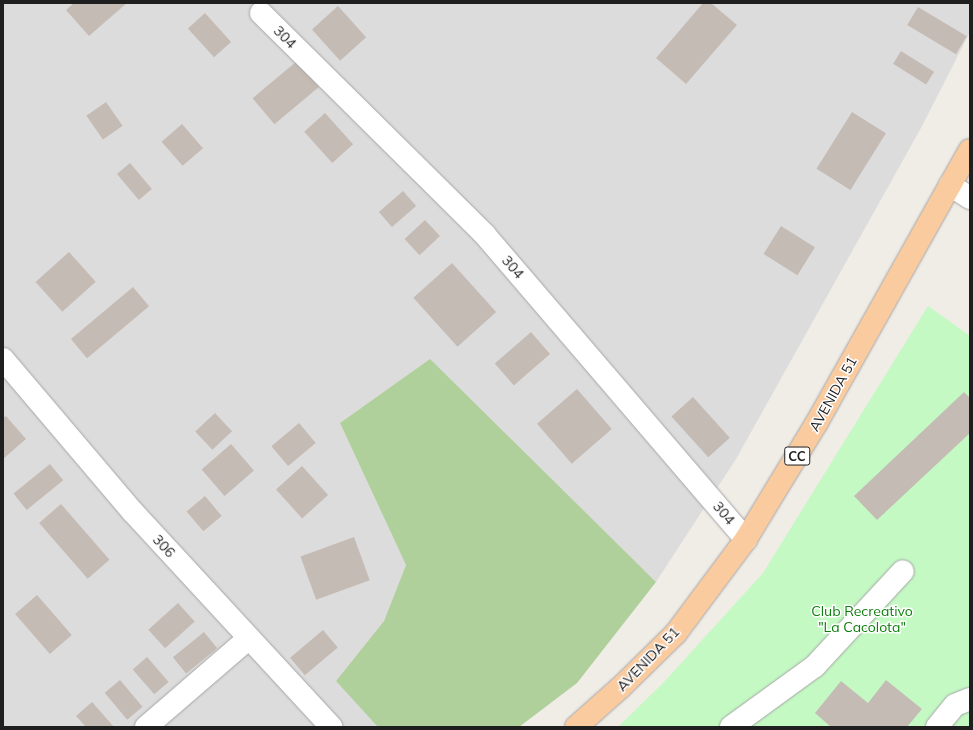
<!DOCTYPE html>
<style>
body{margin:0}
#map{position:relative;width:973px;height:730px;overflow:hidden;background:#f0ece6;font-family:Mulish,sans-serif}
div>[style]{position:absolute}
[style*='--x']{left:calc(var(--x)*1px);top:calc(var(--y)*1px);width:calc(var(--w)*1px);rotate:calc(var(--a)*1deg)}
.residential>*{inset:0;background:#dddcdc}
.forest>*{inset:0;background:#afcf9b}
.park>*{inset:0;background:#c4f9c4}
.building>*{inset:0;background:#c5bbb5;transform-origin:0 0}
.roads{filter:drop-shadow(0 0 1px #a6a6a6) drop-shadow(0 0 1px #a6a6a6)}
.minor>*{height:22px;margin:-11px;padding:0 11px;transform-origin:11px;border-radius:11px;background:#fff}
.major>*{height:22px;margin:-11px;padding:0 11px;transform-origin:11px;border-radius:11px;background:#fbcba0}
span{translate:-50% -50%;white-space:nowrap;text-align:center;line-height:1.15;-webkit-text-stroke:3px #fff;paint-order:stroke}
.shield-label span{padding:1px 3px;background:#fff;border:1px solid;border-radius:3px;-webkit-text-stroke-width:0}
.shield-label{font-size:13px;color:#1f1f1f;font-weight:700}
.street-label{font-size:14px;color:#1f1f1f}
.park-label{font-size:14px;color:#0e7d0d}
.frame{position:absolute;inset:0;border:4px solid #1f1f1f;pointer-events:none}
</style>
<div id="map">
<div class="residential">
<i style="clip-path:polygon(3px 3px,970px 3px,970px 32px,921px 128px,736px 459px,656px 582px,429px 360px,340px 423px,406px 565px,384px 621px,336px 681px,382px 727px,3px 727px)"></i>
</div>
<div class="forest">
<i style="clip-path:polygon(430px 359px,656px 582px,577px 683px,519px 727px,378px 727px,336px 681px,384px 621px,406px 565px,340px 423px)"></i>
</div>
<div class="park">
<i style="clip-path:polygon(928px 306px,970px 336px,970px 727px,618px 727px,664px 682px,763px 573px)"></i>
</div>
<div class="building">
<i style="clip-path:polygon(74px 3px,127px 3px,89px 36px,66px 10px)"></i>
<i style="clip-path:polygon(703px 3px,711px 3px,737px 25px,686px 84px,656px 58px)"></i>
<i style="left:338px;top:6px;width:42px;height:35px;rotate:48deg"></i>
<i style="left:918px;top:7px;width:57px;height:21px;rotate:31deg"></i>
<i style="left:205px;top:13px;width:39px;height:23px;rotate:48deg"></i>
<i style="left:901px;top:51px;width:39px;height:15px;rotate:32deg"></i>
<i style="left:297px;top:61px;width:34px;height:58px;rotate:50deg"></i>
<i style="left:106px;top:102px;width:29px;height:24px;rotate:55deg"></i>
<i style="left:852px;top:112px;width:40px;height:67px;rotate:32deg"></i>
<i style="left:325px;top:113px;width:42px;height:28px;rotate:48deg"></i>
<i style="left:182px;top:124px;width:32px;height:27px;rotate:49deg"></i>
<i style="left:130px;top:163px;width:34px;height:17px;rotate:50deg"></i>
<i style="left:403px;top:191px;width:20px;height:32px;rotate:49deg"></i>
<i style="left:425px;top:220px;width:22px;height:28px;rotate:47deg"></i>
<i style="left:781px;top:226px;width:40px;height:33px;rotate:32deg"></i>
<i style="left:69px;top:252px;width:40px;height:45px;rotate:48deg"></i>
<i style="left:452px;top:263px;width:66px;height:52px;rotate:48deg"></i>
<i style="left:133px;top:287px;width:25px;height:81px;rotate:50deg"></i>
<i style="left:531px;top:332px;width:29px;height:48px;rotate:49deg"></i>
<i style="left:577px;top:389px;width:53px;height:53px;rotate:49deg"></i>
<i style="clip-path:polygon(964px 392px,970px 398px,970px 433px,877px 520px,854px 496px)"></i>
<i style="left:693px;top:397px;width:55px;height:29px;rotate:48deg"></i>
<i style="left:215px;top:413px;width:25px;height:27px;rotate:47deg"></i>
<i style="clip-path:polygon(6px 416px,26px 439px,3px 459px,3px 418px)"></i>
<i style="left:299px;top:423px;width:26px;height:36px;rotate:50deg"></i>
<i style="left:231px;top:444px;width:35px;height:39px;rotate:49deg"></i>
<i style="left:50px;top:464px;width:21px;height:47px;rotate:51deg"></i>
<i style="left:302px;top:466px;width:39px;height:35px;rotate:48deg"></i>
<i style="left:205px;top:496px;width:26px;height:24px;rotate:50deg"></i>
<i style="left:61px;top:504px;width:74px;height:29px;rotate:49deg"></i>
<i style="left:354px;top:537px;width:46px;height:57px;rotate:70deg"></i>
<i style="left:37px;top:595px;width:53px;height:29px;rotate:49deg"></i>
<i style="left:178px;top:603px;width:25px;height:40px;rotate:48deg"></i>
<i style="left:323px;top:630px;width:23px;height:43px;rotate:50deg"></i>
<i style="left:204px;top:632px;width:21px;height:40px;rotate:51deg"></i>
<i style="left:147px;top:657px;width:33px;height:19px;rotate:49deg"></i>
<i style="left:120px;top:680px;width:35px;height:20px;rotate:50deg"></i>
<i style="clip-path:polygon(886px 680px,922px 709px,907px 727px,831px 727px,815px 713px,841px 681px,868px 703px)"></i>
<i style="clip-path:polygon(92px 702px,114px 727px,86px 727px,76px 716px)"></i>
</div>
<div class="roads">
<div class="minor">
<i style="--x:261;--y:13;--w:315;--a:44.7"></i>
<i style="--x:485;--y:235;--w:401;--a:49.4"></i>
<i style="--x:950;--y:185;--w:24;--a:33"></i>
<i style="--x:3;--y:359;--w:199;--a:49.7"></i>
<i style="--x:132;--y:511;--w:294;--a:47.3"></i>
<i style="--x:146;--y:727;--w:136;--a:-40.8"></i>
<i style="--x:731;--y:727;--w:104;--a:-36"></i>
<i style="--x:815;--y:666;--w:129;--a:-47.2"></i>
<i style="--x:937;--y:727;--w:28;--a:-51"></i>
<i style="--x:955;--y:705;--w:16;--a:-22"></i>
</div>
<div class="major">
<i style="--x:576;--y:727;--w:59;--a:-41.6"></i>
<i style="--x:620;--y:688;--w:78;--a:-44.5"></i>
<i style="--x:676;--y:633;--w:117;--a:-53.3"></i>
<i style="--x:746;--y:539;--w:135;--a:-58.7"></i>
<i style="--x:816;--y:424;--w:314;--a:-60.7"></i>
</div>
</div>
<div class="shield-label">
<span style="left:797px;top:456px">CC</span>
</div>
<div class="street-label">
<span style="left:285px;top:37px;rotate:45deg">304</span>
<span style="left:513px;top:267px;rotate:49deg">304</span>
<span style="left:833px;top:394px;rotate:-61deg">AVENIDA 51</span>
<span style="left:724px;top:513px;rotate:50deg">304</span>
<span style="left:164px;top:546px;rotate:47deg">306</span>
<span style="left:648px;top:659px;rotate:-46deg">AVENIDA 51</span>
</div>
<div class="park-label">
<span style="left:862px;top:619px">Club Recreativo<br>"La Cacolota"</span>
</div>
<div class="frame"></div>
</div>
